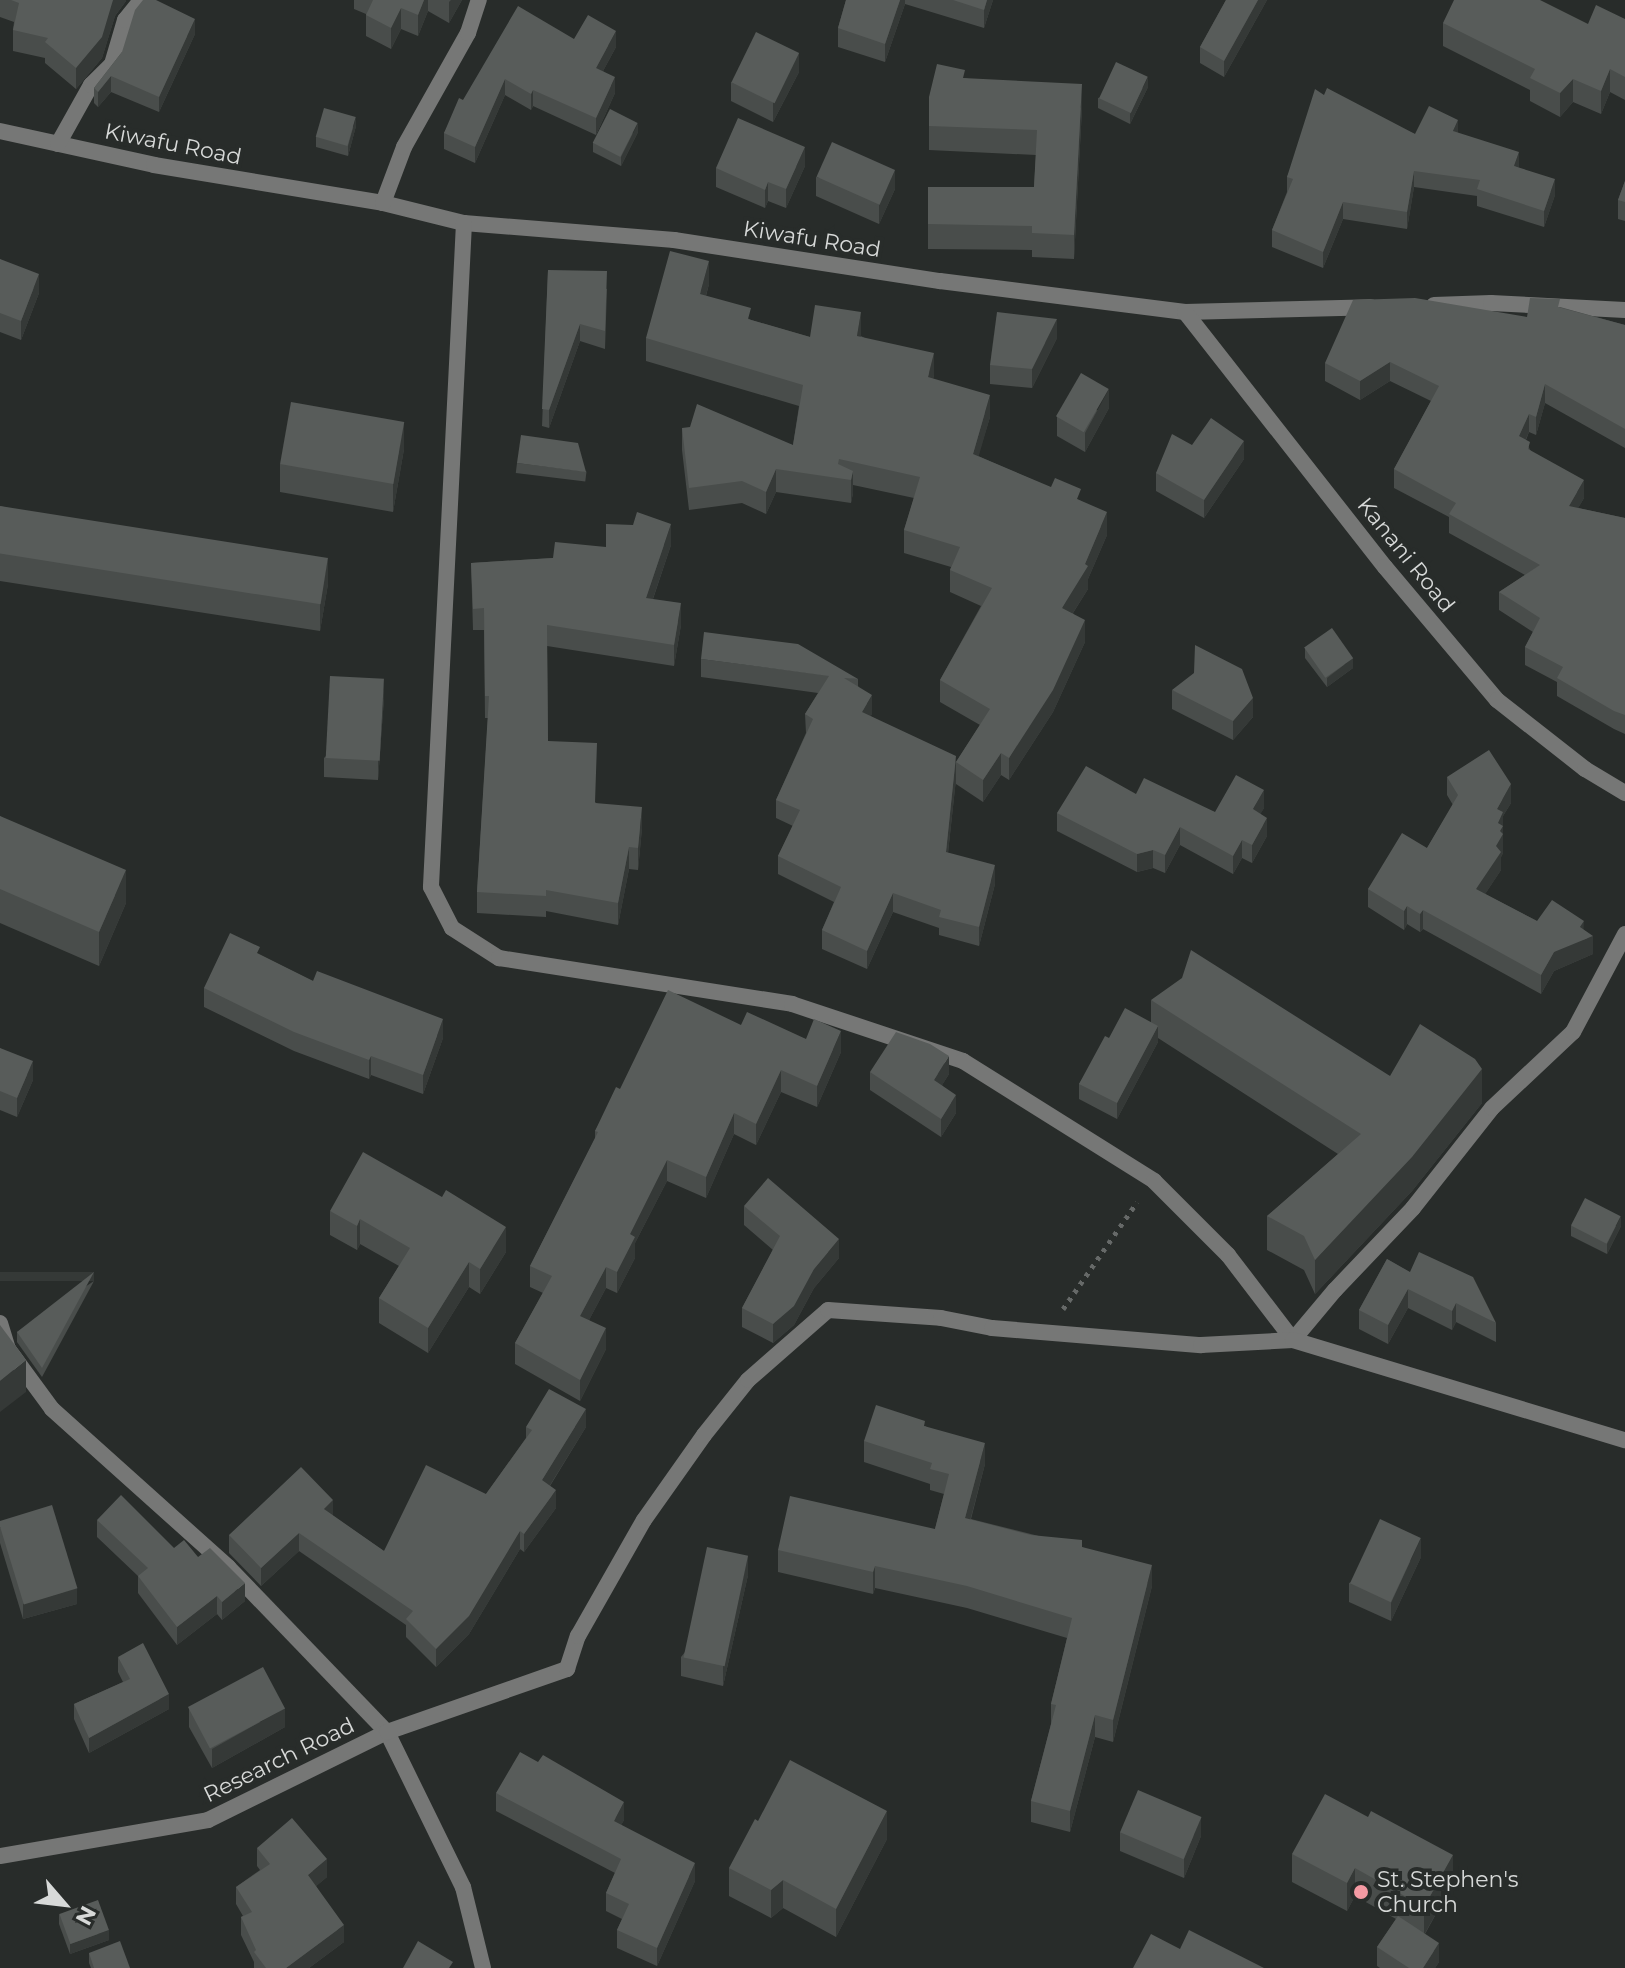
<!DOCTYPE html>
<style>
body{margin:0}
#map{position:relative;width:1625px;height:1968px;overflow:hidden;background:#282c2a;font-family:Montserrat,sans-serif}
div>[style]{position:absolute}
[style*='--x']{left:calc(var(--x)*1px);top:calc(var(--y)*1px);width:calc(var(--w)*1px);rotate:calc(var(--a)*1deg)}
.path>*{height:5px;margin-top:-2.5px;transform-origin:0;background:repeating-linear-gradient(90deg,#666968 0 4px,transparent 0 10px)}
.minor>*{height:16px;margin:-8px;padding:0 8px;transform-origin:8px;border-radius:8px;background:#767776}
.wall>*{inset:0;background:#494d4b;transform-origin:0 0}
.shaded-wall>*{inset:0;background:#353937;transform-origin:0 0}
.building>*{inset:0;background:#585c5a;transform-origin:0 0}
.dots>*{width:22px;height:22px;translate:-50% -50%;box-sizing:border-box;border:4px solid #282c2a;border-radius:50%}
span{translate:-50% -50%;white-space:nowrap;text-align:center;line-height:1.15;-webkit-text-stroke:8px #282c2a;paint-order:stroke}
.street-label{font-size:22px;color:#d7d9d8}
.poi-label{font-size:22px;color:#d7d9d8}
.left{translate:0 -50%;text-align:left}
.north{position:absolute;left:24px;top:1864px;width:80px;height:80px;-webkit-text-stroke:6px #282c2a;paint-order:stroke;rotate:118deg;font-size:22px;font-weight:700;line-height:32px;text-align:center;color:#d7d9d8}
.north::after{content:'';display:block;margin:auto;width:28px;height:36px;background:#d7d9d8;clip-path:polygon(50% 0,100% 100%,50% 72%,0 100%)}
</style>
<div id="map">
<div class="path">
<i style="--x:1063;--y:1309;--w:130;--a:-55.3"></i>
</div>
<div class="minor">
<i style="--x:0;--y:131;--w:158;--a:12.4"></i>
<i style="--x:154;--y:165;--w:232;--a:9.4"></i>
<i style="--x:383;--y:203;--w:83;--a:13.9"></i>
<i style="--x:464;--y:223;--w:211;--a:4.6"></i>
<i style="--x:674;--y:240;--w:269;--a:8.8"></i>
<i style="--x:940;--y:281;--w:247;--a:7.2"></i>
<i style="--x:1185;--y:312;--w:186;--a:-1.5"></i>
<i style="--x:58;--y:144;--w:68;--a:-60.8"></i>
<i style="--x:91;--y:85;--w:30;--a:-45"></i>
<i style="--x:112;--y:64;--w:46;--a:-73.5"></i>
<i style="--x:125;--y:20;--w:26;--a:-51"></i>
<i style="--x:383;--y:203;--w:60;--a:-69.4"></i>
<i style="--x:404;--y:147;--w:131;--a:-60.7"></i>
<i style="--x:468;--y:33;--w:35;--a:-72"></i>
<i style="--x:464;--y:223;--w:665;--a:92.85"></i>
<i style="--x:431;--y:887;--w:46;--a:62.9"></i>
<i style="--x:452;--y:928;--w:56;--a:32.6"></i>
<i style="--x:499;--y:958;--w:297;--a:8.9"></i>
<i style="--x:792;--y:1004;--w:180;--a:18.4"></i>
<i style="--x:963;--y:1061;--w:226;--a:32.1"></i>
<i style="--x:1154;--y:1181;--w:105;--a:45"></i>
<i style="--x:1228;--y:1255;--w:107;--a:52.6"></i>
<i style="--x:1293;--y:1340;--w:65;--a:-50"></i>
<i style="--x:1335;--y:1290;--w:113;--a:-46.4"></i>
<i style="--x:1413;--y:1208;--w:127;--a:-51.7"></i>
<i style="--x:1492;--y:1108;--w:111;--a:-43.2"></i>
<i style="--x:1573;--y:1032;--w:111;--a:-62"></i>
<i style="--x:1434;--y:305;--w:57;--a:-2"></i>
<i style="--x:1491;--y:303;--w:134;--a:3"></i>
<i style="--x:1185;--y:312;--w:324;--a:51.9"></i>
<i style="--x:1385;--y:567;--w:174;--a:49.9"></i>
<i style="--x:1497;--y:700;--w:112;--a:38.1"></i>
<i style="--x:1585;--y:769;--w:47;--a:31"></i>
<i style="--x:0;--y:1323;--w:27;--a:73"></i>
<i style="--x:8;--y:1349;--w:74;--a:53.7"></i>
<i style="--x:52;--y:1409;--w:237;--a:41.9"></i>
<i style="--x:228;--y:1567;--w:229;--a:46.1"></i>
<i style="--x:387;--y:1732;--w:173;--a:63.9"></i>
<i style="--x:463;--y:1887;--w:83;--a:76.1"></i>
<i style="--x:0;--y:1856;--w:211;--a:-9.8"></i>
<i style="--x:208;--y:1820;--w:199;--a:-26.2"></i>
<i style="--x:387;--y:1732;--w:191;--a:-19.3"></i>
<i style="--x:567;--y:1669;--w:35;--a:-72"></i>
<i style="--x:578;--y:1636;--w:133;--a:-60.4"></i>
<i style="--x:644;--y:1520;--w:104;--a:-54.8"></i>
<i style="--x:704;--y:1435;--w:70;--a:-51.3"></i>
<i style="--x:748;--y:1380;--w:106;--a:-41.2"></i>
<i style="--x:828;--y:1310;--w:113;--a:4"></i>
<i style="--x:941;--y:1318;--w:52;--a:11.1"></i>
<i style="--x:992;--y:1328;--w:210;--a:4.7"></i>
<i style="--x:1201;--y:1345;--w:92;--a:-3.1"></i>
<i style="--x:1293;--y:1340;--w:347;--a:16.8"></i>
</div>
<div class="wall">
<i style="clip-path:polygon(0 0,126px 0,126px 1px,115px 16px,102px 58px,76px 89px,45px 63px,45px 58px,13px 51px,13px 30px,14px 22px,0 17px)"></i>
<i style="clip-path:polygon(354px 0,462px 0,449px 23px,428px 11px,418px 36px,401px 29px,391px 49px,366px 36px,366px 14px,354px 9px)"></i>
<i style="clip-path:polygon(846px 0,993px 0,984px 28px,905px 4px,885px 62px,838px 47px,838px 28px)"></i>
<i style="clip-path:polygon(1226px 0,1267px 0,1224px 77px,1200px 63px,1200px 47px)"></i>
<i style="clip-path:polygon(1625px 19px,1625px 100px,1610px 92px,1601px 114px,1573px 102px,1560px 117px,1530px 101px,1530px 90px,1443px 46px,1443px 23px,1588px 24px)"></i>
<i style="clip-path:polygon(195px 34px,159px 112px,111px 92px,98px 107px,94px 103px,94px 88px,122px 52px)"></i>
<i style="clip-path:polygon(574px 39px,616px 47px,603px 71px,615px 93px,596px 135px,533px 106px,531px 110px,505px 95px,475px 163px,444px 149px,444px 133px,463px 100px)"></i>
<i style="clip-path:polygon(799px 72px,773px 122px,731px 101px,731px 82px)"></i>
<i style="clip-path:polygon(965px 78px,1082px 108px,1074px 259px,1032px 257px,1032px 250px,928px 249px,928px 187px,1034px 187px,1036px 155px,929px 150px,929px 97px)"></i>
<i style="clip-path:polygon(1148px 87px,1130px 124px,1098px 108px,1098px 98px)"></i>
<i style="clip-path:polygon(1324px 95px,1415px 134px,1458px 133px,1519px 168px,1555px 195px,1544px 227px,1477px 206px,1477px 196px,1414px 187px,1407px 229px,1343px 219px,1323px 268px,1272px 247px,1272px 230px,1287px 192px,1287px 177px)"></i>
<i style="clip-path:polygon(356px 126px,348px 156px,316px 147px,316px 137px)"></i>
<i style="clip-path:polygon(638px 132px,621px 166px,593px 152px,593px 143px)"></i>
<i style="clip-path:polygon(805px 166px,786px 208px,768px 201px,765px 208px,716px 187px,716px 168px)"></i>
<i style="clip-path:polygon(816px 177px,895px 189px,879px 224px,816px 196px)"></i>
<i style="clip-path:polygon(1625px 181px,1625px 221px,1618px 219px,1618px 200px)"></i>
<i style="clip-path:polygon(0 259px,39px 293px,21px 340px,0 332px)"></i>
<i style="clip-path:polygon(548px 270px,607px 289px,605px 349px,580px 341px,549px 428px,542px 426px)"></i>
<i style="clip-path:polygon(709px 284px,706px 296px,751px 320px,810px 337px,861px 336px,934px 375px,933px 379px,990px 417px,978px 456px,1081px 501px,1107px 535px,1088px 579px,1088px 589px,1073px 613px,1085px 642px,1053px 712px,1009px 780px,1001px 775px,983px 802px,956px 784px,956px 779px,948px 853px,995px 884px,979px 946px,939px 935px,939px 928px,893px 912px,867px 969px,822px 949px,822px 930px,834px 902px,778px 874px,778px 856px,793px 826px,776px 818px,776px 800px,806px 733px,805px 714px,818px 693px,701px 677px,701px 659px,858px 679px,858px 686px,872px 714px,870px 716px,956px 762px,980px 725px,940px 702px,940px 680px,981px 606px,950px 592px,950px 570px,951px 567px,904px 553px,904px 530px,914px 498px,853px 485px,853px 493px,851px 503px,776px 492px,766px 514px,742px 503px,689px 510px,682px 450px,682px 428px,793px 445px,799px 406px,646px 361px,646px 338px)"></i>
<i style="clip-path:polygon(1560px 307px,1625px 325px,1625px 448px,1545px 403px,1536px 435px,1529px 432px,1526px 440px,1530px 450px,1584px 498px,1578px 508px,1625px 518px,1625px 734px,1614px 729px,1557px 696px,1557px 682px,1525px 665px,1525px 647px,1533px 632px,1499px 610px,1499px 592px,1525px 575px,1449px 533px,1449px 517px,1394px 488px,1394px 469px,1431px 401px,1390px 381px,1360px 400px,1325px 381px,1325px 363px,1527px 317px)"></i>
<i style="clip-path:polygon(1057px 338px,1032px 388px,990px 384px,990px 365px)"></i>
<i style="clip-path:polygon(1109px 408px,1085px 452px,1057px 436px,1057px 417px)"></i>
<i style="clip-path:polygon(1192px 445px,1244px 459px,1204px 518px,1156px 491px,1156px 473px)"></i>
<i style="clip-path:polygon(404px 449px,393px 512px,280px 492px,280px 464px)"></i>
<i style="left:517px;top:463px;width:70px;height:10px;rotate:7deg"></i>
<i style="clip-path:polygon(0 506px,328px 584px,320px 631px,0 581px)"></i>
<i style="clip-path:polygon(671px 545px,653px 599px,681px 625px,674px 666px,547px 646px,548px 741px,596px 803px,642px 828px,638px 870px,629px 869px,618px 925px,546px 911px,546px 917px,477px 913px,477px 892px,488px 718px,485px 718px,484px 630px,473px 630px,471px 563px,553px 558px,606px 547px)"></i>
<i style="clip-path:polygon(1305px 648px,1353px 668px,1327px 687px,1305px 658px)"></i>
<i style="clip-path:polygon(1172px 690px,1253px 717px,1233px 740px,1172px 709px)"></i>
<i style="clip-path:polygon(384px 698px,378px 780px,324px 777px,324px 758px)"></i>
<i style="clip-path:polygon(1447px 777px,1511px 803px,1503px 816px,1503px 853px,1501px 857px,1501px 870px,1485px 894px,1537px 921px,1584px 930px,1593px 954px,1554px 971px,1541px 994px,1423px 929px,1420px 932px,1407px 924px,1404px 930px,1368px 907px,1368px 889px,1427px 848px,1453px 805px,1447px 795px)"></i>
<i style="clip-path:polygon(1136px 794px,1215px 812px,1264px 808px,1260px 814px,1267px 836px,1252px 863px,1242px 858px,1233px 874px,1180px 845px,1165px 873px,1153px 868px,1137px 872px,1057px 831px,1057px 813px)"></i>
<i style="clip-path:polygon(0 816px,126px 903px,99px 966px,0 923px)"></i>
<i style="clip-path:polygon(260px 955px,313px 981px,443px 1038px,423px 1094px,371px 1075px,369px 1079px,294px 1051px,204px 1007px,204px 988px)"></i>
<i style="clip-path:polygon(1151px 1000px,1390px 1076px,1482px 1103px,1412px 1191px,1315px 1294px,1304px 1270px,1267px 1250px,1267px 1216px,1338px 1154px,1158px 1038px,1158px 1042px,1117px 1119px,1079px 1099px,1079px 1084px,1109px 1038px,1151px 1022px)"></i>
<i style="clip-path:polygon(741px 1025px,806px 1039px,841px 1052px,817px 1107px,781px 1092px,756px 1145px,734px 1134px,706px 1198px,667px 1181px,635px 1243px,635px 1258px,617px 1293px,606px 1288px,589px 1320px,606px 1349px,580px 1401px,515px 1364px,515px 1343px,543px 1293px,530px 1287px,530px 1266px,595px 1139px,595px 1131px,620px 1089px)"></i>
<i style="clip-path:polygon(0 1048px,33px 1080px,17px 1117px,0 1110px)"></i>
<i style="clip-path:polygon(870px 1072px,949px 1074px,942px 1085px,956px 1113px,941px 1137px,870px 1090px)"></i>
<i style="clip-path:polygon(744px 1206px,839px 1258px,814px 1288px,794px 1325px,773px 1343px,742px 1327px,742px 1308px,773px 1250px,744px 1225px)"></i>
<i style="clip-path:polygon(330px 1211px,506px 1252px,480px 1294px,469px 1287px,428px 1353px,379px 1323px,379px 1298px,399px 1266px,360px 1244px,357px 1250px,330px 1235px)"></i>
<i style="clip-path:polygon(1571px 1226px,1621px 1226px,1607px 1254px,1571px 1236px)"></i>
<i style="clip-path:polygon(1387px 1259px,1496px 1323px,1496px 1342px,1456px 1322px,1452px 1330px,1408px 1308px,1388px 1344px,1359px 1329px,1359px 1310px)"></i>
<i style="clip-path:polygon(94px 1281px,42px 1377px,17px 1342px,17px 1332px)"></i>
<i style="clip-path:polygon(925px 1426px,985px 1464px,971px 1519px,1082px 1547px,1152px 1586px,1113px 1742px,1095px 1737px,1070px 1832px,1031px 1822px,1031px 1801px,1051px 1724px,1051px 1704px,1067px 1638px,967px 1608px,875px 1588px,873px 1594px,778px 1572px,778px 1550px,935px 1529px,944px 1494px,930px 1490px,930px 1484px,864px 1462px,864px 1441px)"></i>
<i style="clip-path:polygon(526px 1427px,586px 1427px,550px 1486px,556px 1508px,524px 1552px,520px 1549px,469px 1634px,436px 1667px,406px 1637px,406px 1625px,299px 1551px,261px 1586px,229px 1553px,229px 1535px,333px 1516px,384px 1551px,486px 1494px,526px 1438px)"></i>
<i style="clip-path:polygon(97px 1520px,198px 1557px,245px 1601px,222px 1620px,217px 1614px,177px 1645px,138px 1593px,138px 1576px,97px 1537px)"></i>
<i style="clip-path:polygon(0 1527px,77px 1604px,23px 1619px,0 1543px)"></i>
<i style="clip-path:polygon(1421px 1557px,1391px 1621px,1349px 1602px,1349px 1583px)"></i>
<i style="clip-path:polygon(748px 1575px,723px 1686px,681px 1676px,681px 1657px)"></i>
<i style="clip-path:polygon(118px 1657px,169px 1709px,89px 1753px,74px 1719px,74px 1704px,123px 1682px,118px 1672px)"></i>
<i style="clip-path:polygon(189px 1708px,285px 1727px,212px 1768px,189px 1727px)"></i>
<i style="clip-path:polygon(496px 1793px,624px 1820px,621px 1825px,695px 1881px,657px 1966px,617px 1948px,617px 1930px,622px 1919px,606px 1911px,606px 1893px,615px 1873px,496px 1811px)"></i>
<i style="clip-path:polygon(1120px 1832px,1201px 1836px,1184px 1878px,1120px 1851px)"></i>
<i style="clip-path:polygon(887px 1839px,836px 1937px,783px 1908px,771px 1918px,729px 1896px,729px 1868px)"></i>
<i style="clip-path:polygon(257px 1848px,327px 1877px,316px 1886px,344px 1942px,309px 1968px,254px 1968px,254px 1962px,241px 1935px,241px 1917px,243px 1916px,236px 1904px,236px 1887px,260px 1870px,257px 1866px)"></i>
<i style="clip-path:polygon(1292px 1854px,1453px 1883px,1425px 1934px,1439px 1962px,1435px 1968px,1380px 1968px,1377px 1966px,1377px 1947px,1396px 1919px,1355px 1896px,1347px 1911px,1292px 1882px)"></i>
<i style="clip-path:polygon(59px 1914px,109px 1940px,70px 1954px,59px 1924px)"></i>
<i style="clip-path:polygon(89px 1953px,130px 1968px,91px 1968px,89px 1963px)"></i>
</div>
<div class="shaded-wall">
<i style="clip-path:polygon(113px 0,126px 0,126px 1px,115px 16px,102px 58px,76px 89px,76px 68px)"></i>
<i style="clip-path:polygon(424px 0,428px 0,428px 11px,418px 36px,418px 15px)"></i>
<i style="clip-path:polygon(451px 0,462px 0,449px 23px,449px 2px)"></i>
<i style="clip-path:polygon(900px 0,905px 0,905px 4px,885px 62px,885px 44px)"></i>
<i style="clip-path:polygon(987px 0,993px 0,984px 28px,984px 10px)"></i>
<i style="clip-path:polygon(1258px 0,1267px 0,1224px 77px,1224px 61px)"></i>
<i style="clip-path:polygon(401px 8px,401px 29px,391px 49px,391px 28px)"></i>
<i style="clip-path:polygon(195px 19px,195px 34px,159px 112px,159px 97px)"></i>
<i style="clip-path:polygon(616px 31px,616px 47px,596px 84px,596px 68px)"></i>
<i style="clip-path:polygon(799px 53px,799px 72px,773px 122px,773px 103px)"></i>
<i style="clip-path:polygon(1610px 69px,1610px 92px,1601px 114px,1601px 91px)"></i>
<i style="clip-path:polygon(111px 76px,111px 92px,98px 107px,98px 92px)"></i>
<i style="clip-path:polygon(615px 77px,615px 93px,596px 135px,596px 118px)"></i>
<i style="clip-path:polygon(1148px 77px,1148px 87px,1130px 124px,1130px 114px)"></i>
<i style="clip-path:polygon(505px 79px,505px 95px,475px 163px,475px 147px)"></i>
<i style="clip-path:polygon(1573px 79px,1573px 102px,1560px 117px,1560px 93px)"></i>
<i style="clip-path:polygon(1082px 84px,1082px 108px,1074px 259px,1074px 235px)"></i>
<i style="clip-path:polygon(533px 90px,533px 106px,531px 110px,531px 94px)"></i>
<i style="clip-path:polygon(356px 117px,356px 126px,348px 156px,348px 146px)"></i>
<i style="clip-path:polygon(1458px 120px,1458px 137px,1453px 131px)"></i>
<i style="clip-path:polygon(638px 123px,638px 132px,621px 166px,621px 157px)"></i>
<i style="clip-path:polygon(805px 147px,805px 166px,786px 208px,786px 189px)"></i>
<i style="clip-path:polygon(1519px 152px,1519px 168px,1514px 166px)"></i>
<i style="clip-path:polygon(895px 170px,895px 189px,879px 224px,879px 205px)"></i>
<i style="clip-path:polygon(1414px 171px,1414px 187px,1407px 229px,1407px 212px)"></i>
<i style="clip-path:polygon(1555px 179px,1555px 195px,1544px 227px,1544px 211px)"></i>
<i style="clip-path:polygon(768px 182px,768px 201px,765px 208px,765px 190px)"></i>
<i style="clip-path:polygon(1343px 202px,1343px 219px,1323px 268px,1323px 252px)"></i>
<i style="clip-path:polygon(709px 261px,709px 284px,700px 317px,700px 294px)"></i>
<i style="clip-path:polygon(39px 274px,39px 293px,21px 340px,21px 321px)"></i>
<i style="clip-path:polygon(861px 312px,861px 335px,857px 358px,857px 336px)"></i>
<i style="clip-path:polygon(1057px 319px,1057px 338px,1032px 388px,1032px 369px)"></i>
<i style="clip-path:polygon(580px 324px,580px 341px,549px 428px,549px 410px)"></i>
<i style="clip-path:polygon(934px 353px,934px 375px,928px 399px,928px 377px)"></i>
<i style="clip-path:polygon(1390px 362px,1390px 381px,1360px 400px,1360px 381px)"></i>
<i style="clip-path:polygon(1545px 384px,1545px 403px,1536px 435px,1536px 417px)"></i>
<i style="clip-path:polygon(1109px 389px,1109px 408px,1085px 452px,1085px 433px)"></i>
<i style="clip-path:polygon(990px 395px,990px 417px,973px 476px,973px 454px)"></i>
<i style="clip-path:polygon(1529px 414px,1529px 432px,1519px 454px,1519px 436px)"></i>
<i style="clip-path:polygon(404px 421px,404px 449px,393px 512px,393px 484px)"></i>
<i style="clip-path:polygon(1244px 441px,1244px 459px,1204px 518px,1204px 500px)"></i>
<i style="clip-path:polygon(776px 469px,776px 492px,766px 514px,766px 492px)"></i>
<i style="clip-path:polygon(853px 471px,853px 493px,851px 503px,851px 480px)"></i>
<i style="clip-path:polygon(1584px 480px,1584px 498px,1569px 524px,1569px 506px)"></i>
<i style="clip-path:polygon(1107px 512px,1107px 535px,1088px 579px,1088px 589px,1062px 630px,1062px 608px,1085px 564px)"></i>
<i style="clip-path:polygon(671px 524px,671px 545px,646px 619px,646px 598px)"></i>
<i style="clip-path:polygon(328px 556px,328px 584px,320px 631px,320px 603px)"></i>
<i style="clip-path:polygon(681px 603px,681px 625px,674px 666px,674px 645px)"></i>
<i style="clip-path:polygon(1085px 620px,1085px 642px,1053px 712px,1009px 780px,1009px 758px)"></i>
<i style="clip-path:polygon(1353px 658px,1353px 668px,1327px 687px,1327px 678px)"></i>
<i style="clip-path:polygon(384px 679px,384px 698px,378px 780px,378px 761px)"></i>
<i style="clip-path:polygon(872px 695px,872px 714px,862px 731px,862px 712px)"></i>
<i style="clip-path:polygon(1253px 698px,1253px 717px,1233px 740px,1233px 721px)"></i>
<i style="clip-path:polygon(1001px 753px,1001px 775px,983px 802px,983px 780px)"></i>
<i style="clip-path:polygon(956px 756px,956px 779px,946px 871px,946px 852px)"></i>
<i style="clip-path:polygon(1511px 784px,1511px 803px,1503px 816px,1503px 853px,1501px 857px,1501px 870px,1476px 908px,1476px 889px,1496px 846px,1497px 809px)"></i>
<i style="clip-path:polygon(1264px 790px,1264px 808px,1253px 827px,1253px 809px)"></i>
<i style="clip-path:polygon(642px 807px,642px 828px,638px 870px,638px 848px)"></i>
<i style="clip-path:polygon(1267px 818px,1267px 836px,1252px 863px,1252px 845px)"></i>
<i style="clip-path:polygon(1180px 827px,1180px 845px,1165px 873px,1165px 855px)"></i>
<i style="clip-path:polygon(1242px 840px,1242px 858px,1233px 874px,1233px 856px)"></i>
<i style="clip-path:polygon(629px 847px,629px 869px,618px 925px,618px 903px)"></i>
<i style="clip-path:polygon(1153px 850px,1153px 868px,1137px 872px,1137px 854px)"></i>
<i style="clip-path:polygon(995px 865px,995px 884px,979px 946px,979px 927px)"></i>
<i style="clip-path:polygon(126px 870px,126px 903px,99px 966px,99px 932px)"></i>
<i style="clip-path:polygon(893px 893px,893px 912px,867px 969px,867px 951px)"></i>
<i style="clip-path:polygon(1407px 906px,1407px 924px,1404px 930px,1404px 911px)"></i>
<i style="clip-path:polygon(1423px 910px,1423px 929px,1420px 932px,1420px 914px)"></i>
<i style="clip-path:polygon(1584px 921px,1583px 940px,1593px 936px,1593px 954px,1554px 971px,1541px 994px,1541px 975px,1554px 952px,1580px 927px)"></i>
<i style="clip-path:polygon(443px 1019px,443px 1038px,423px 1094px,423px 1075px)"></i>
<i style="clip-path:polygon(1158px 1026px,1158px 1042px,1117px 1119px,1117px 1103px)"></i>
<i style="clip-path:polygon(841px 1031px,841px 1052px,817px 1107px,817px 1086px)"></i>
<i style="clip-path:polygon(371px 1056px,371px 1075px,369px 1079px,369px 1060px)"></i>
<i style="clip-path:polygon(949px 1056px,949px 1074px,934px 1098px,934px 1080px)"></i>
<i style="clip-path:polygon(33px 1061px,33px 1080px,17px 1117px,17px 1098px)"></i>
<i style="clip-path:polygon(1482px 1069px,1482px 1103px,1412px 1191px,1315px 1294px,1315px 1260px)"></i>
<i style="clip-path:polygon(781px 1070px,781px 1092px,756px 1145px,756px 1124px)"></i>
<i style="clip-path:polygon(956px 1095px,956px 1113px,941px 1137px,941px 1119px)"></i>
<i style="clip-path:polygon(734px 1113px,734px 1134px,706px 1198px,706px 1177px)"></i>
<i style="clip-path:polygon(667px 1160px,667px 1181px,635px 1243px,635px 1258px,617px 1293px,617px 1272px,630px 1234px)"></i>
<i style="clip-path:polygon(1621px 1216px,1621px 1226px,1607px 1254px,1607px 1244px)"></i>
<i style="clip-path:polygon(360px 1219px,360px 1244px,357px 1250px,357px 1226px)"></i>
<i style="clip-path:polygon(506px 1227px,506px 1252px,480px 1294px,480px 1269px)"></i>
<i style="clip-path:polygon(839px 1239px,839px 1258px,814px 1288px,794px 1325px,773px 1343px,773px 1324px,814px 1269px)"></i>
<i style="clip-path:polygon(469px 1262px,469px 1287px,428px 1353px,428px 1328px)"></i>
<i style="clip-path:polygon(606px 1267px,606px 1288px,580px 1337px,580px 1316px)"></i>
<i style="left:94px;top:1272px;width:9px;height:109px;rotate:90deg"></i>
<i style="clip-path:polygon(1408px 1289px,1408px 1308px,1388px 1344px,1388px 1325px)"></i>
<i style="clip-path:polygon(1456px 1303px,1456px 1322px,1452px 1330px,1452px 1311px)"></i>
<i style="clip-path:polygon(606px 1328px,606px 1349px,580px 1401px,580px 1380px)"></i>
<i style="clip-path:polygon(26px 1360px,26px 1392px,0 1412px,0 1381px)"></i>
<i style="clip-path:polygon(586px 1409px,586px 1427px,542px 1498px,542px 1480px)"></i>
<i style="clip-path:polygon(985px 1443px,985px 1464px,965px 1540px,965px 1518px)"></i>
<i style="clip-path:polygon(556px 1490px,556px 1508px,524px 1552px,524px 1534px)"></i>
<i style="clip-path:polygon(333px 1500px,333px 1519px,324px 1509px)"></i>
<i style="clip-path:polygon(520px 1531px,520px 1549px,469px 1634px,436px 1667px,436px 1649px)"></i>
<i style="clip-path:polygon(299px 1533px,299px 1551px,261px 1586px,261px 1568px)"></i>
<i style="clip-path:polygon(1421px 1538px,1421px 1557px,1391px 1621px,1391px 1603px)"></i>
<i style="clip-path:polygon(748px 1556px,748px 1575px,723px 1686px,723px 1667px)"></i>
<i style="clip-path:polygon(1152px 1565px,1152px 1586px,1113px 1742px,1113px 1720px)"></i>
<i style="clip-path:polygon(875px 1566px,875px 1588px,873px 1594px,873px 1572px)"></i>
<i style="clip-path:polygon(245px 1583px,245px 1601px,222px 1620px,222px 1602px)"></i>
<i style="clip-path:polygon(77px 1588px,77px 1604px,23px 1619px,23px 1604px)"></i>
<i style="clip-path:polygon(217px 1596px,217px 1614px,177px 1645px,177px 1627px)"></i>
<i style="clip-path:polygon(169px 1694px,169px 1709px,89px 1753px,89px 1738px)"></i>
<i style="clip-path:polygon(285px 1708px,285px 1727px,212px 1768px,212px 1749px)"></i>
<i style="clip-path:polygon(1095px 1715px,1095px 1737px,1070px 1832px,1070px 1811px)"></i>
<i style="clip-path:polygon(624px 1802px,624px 1820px,614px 1839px,614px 1821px)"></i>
<i style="clip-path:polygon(887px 1811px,887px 1839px,836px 1937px,836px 1909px)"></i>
<i style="clip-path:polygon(1201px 1817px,1201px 1836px,1184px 1878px,1184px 1859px)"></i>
<i style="clip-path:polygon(1453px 1855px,1453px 1883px,1424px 1935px,1424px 1907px)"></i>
<i style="clip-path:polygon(327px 1859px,327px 1877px,308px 1893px,308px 1875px)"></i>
<i style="clip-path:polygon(695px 1863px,695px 1881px,657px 1966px,657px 1948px)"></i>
<i style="clip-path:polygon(1355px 1868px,1355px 1896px,1347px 1911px,1347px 1883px)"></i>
<i style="clip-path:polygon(783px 1880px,783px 1908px,771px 1918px,771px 1890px)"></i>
<i style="clip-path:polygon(344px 1925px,344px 1942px,309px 1968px,286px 1968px)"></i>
<i style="clip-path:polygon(109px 1930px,109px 1940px,70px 1954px,70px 1944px)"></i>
<i style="clip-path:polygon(1439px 1943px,1439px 1962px,1435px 1968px,1423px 1968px)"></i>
</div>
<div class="building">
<i style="clip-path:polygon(11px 0,113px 0,102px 37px,76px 68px,45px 42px,48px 38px,13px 30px,19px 3px)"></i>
<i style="clip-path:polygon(143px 0,156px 0,195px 19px,159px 97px,111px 76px,98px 92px,94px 88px,122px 52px,135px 10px)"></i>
<i style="clip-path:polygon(373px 0,424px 0,418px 15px,401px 8px,391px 28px,366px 15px)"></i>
<i style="clip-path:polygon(846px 0,900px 0,885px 44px,838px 28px)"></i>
<i style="clip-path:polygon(953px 0,987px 0,984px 10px)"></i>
<i style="clip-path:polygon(1226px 0,1258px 0,1224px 61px,1200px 47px)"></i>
<i style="clip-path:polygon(1454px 0,1540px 0,1588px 24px,1596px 5px,1625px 19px,1625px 77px,1610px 69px,1601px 91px,1573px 79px,1560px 93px,1530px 78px,1535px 69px,1443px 23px)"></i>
<i style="clip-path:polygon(518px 6px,574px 39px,588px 15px,616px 31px,596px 68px,615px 77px,596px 118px,533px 90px,531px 94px,505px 79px,475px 147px,444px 133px,459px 98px,463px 100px)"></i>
<i style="left:756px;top:32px;width:48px;height:56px;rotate:26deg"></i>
<i style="left:1116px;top:62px;width:35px;height:40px;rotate:25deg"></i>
<i style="clip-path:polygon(937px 64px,965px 70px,963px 78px,1082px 84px,1074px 235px,1032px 233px,1032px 226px,928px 224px,928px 187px,1034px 187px,1037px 130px,929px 126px,929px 97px)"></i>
<i style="clip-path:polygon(1327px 88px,1415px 134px,1429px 106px,1458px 120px,1453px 131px,1519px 152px,1514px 166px,1555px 179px,1544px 211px,1477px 189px,1480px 180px,1414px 171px,1407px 212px,1343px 202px,1323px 252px,1272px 230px,1293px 179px,1287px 177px,1315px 89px,1324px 95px)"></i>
<i style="left:324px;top:108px;width:33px;height:30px;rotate:16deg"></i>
<i style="left:610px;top:109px;width:31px;height:38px;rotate:27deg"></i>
<i style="clip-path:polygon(738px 118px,805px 147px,786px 189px,768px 182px,765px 190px,716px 168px)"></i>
<i style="left:832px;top:142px;width:69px;height:38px;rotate:24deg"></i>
<i style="clip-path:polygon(1625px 181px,1625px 202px,1618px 200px)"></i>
<i style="clip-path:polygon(670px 251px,709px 261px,700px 294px,751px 308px,748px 319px,810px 337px,815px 305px,861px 312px,857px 336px,934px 353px,928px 377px,990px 395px,973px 454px,1051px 487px,1055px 478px,1081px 489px,1077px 499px,1107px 512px,1085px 564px,1088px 566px,1062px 608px,1085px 620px,1053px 690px,1009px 758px,1001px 753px,983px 780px,956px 762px,990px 709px,940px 680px,992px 588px,950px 570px,960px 547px,904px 530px,920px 477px,839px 459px,838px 464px,853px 471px,851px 480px,776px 469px,766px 492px,742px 481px,689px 488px,682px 428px,690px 427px,697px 404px,793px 445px,803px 385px,646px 338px)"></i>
<i style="clip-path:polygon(0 259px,39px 274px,21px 321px,0 313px)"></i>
<i style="clip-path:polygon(548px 270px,607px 271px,605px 331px,580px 324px,549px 410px,542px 409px)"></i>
<i style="clip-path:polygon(1415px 298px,1527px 317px,1530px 298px,1560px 299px,1558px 307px,1625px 325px,1625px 429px,1545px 384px,1536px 417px,1529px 414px,1519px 436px,1530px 442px,1528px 449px,1584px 480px,1569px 506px,1625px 518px,1625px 715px,1614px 711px,1557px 678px,1563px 667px,1525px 647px,1540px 618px,1499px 592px,1540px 565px,1449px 514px,1456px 503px,1394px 469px,1439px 386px,1390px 362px,1360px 381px,1325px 363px,1353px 300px)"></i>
<i style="clip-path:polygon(997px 312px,1057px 319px,1032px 369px,990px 365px)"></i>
<i style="left:1081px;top:373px;width:32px;height:50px;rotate:30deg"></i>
<i style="left:291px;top:402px;width:115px;height:63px;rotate:10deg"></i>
<i style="clip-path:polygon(1211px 418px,1244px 441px,1204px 500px,1156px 473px,1172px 434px,1192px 445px)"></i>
<i style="clip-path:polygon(521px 435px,578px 443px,586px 472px,517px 463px)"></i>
<i style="left:0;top:506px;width:332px;height:47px;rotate:9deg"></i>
<i style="clip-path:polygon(637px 512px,671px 524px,646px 598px,681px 603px,674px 645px,547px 625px,548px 741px,597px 743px,595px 803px,642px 807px,638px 848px,629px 847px,618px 903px,546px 890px,546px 896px,477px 892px,489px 696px,485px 696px,484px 608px,473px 609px,471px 563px,553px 558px,555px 542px,606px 547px,606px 524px,633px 525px)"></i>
<i style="left:1332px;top:628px;width:37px;height:34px;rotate:55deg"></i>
<i style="clip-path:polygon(704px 632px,798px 644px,858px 679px,844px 678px,872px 695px,862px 712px,956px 756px,946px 852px,995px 865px,979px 927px,939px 917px,941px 910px,893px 893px,867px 951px,822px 930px,841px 887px,778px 856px,800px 810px,776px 800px,813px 719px,805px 714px,829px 676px,701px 659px)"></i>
<i style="clip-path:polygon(1195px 645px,1242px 669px,1253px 698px,1233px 721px,1172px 690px,1194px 673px)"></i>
<i style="left:330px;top:676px;width:54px;height:82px;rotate:3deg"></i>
<i style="clip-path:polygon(1489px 750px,1511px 784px,1497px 809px,1503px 812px,1498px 823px,1503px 826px,1500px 831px,1503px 834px,1496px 846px,1501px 852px,1476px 889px,1537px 921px,1552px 900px,1584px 921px,1580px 927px,1593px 936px,1554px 952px,1541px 975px,1423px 910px,1420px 914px,1407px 906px,1404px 911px,1368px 889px,1402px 833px,1427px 848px,1458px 795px,1447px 777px)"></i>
<i style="clip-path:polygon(1086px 766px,1136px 794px,1144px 778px,1215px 812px,1236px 775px,1264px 790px,1253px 809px,1267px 818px,1252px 845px,1242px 840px,1233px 856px,1180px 827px,1165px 855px,1153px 850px,1137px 854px,1057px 813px)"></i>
<i style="clip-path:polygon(0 816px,126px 870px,99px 932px,0 889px)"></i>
<i style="clip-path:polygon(230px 933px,260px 947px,257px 953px,313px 981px,317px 971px,443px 1019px,423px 1075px,371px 1056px,369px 1060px,294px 1032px,204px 988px)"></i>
<i style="clip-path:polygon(1191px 950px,1390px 1076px,1420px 1024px,1475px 1059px,1482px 1069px,1412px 1157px,1315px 1260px,1304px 1236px,1267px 1216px,1361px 1134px,1151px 1000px,1182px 978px)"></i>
<i style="clip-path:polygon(668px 990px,741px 1025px,747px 1012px,806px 1039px,814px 1019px,841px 1031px,817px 1086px,781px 1070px,756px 1124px,734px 1113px,706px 1177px,667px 1160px,630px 1234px,635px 1237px,617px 1272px,606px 1267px,580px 1316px,606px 1328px,580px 1380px,515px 1343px,552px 1276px,530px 1266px,598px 1132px,595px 1131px,616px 1087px,620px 1089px)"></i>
<i style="clip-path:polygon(1125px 1008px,1158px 1026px,1117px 1103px,1079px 1084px,1105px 1036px,1109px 1038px)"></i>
<i style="clip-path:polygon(896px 1032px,930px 1044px,949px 1056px,934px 1080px,956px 1095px,941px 1119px,870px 1072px)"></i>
<i style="clip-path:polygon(0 1048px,33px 1061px,17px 1098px,0 1091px)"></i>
<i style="clip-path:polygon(363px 1152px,442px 1197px,446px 1190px,506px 1227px,480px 1269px,469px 1262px,428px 1328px,379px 1298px,410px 1248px,360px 1219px,357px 1226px,330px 1211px)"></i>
<i style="clip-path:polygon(768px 1178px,839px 1239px,814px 1269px,794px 1306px,773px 1324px,742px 1308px,780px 1236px,744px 1206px)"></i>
<i style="left:1585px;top:1198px;width:40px;height:31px;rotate:27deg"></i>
<i style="clip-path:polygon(1419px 1252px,1473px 1277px,1496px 1323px,1456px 1303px,1452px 1311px,1408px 1289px,1388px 1325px,1359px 1310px,1387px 1259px,1410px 1272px)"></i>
<i style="clip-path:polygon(94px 1272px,42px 1368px,17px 1332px)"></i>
<i style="clip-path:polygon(0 1325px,26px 1360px,0 1381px)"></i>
<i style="clip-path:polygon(549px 1389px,586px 1409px,542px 1480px,556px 1490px,524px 1534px,520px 1531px,469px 1616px,436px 1649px,406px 1619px,413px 1611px,299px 1533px,261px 1568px,229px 1535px,301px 1467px,333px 1500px,324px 1509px,384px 1551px,426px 1465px,486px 1494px,532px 1430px,526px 1427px)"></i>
<i style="clip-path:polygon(876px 1405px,925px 1421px,924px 1426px,985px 1443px,965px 1518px,1031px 1535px,1082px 1540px,1082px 1547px,1152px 1565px,1113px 1720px,1095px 1715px,1070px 1811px,1031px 1801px,1056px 1705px,1051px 1704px,1072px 1618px,967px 1586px,875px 1566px,873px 1572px,778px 1550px,790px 1496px,935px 1529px,949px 1474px,930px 1469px,932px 1463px,864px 1441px)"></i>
<i style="clip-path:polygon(121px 1495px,174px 1548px,184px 1540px,198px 1557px,210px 1548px,245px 1583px,222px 1602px,217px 1596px,177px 1627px,138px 1576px,148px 1568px,97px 1520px)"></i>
<i style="left:52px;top:1505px;width:87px;height:56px;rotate:73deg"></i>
<i style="left:1380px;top:1519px;width:45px;height:71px;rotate:25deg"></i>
<i style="left:707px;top:1547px;width:42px;height:113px;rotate:12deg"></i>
<i style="clip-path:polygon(143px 1643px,169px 1694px,89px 1738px,74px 1704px,130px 1679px,118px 1657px)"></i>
<i style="left:263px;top:1667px;width:47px;height:85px;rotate:62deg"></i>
<i style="clip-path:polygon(520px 1752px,538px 1762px,543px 1755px,624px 1802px,614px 1821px,695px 1863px,657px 1948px,617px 1930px,629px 1904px,606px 1893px,621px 1859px,496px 1793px)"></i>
<i style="clip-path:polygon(790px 1760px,887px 1811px,836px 1909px,783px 1880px,771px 1890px,729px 1868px,755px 1819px,758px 1821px)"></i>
<i style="left:1138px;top:1790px;width:69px;height:46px;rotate:23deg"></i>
<i style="clip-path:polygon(1325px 1794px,1368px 1817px,1371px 1811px,1453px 1855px,1424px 1907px,1355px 1868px,1347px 1883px,1292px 1854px)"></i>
<i style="clip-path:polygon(292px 1818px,327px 1859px,308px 1875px,344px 1925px,286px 1968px,266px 1968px,254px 1952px,256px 1950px,241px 1917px,252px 1912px,236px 1887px,270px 1864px,257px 1848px)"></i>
<i style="left:98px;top:1900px;width:32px;height:41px;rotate:70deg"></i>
<i style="clip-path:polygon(1398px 1916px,1439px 1943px,1423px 1968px,1409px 1968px,1377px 1947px)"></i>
<i style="clip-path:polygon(1189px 1930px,1264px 1968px,1133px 1968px,1151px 1934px,1180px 1949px)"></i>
<i style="clip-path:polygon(120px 1941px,130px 1968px,94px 1968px,89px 1953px)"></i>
<i style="clip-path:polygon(418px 1941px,453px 1962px,449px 1968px,403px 1968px)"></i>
</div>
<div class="dots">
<i style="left:1361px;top:1892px;background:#f49aa3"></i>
</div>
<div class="street-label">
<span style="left:173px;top:144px;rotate:11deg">Kiwafu Road</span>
<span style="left:812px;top:239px;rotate:9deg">Kiwafu Road</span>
<span style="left:1406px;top:555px;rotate:51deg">Kanani Road</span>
<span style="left:279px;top:1760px;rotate:-26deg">Research Road</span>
</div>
<div class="poi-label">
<span class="left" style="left:1377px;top:1892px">St. Stephen's<br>Church</span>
</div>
<div class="north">N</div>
</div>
